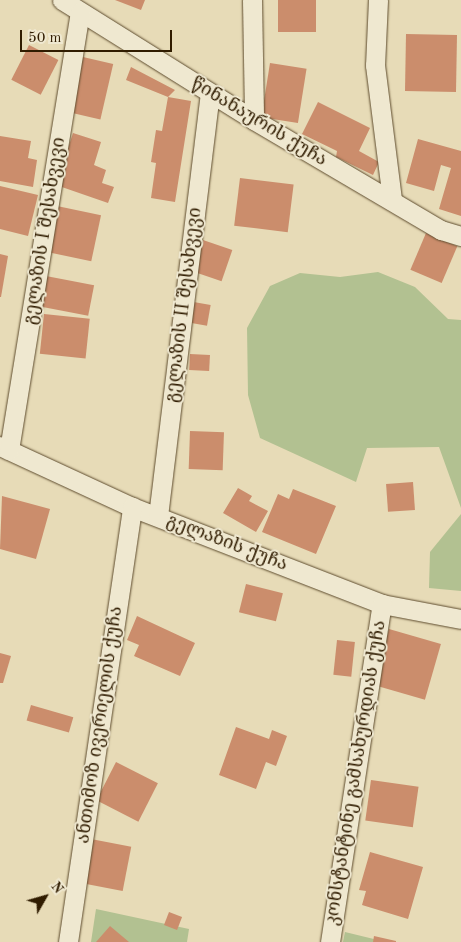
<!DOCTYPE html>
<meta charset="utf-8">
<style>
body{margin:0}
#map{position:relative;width:461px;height:942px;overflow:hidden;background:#e7dbb7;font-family:"Old Standard TT","Noto Serif Georgian",serif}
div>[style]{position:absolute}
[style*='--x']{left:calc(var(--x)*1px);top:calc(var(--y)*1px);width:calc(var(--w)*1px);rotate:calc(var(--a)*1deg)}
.green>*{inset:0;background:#b2c191}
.building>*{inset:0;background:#cb8d6c;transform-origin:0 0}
.roads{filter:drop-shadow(0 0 1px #5e4c2e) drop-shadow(0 0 1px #5e4c2e)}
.street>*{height:19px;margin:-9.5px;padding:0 9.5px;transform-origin:9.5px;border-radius:9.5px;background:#efe8d0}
span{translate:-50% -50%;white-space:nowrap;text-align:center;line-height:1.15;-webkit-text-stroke:4px #efe8d0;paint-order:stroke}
.street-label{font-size:18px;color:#301c00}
.north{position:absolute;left:20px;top:872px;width:50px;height:50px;-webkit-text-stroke:4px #efe8d0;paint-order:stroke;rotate:52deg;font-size:14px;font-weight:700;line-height:20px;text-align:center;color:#301c00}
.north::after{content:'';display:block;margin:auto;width:18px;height:22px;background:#301c00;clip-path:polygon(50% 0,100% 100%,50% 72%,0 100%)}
.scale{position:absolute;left:20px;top:30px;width:152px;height:22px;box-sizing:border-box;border:2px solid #301c00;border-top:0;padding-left:6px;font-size:15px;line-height:18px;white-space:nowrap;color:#301c00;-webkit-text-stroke:4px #efe8d0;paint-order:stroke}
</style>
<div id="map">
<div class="green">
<i style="clip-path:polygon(378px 272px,415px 287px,448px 319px,461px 320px,461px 508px,439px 447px,367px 448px,356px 482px,260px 438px,248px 395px,247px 328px,270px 286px,300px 273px,340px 277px)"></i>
<i style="clip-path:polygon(461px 514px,461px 591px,429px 588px,430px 552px)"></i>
<i style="clip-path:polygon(96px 909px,189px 929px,187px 942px,91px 942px)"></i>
<i style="clip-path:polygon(345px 932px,386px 942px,343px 942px)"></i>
</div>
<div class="building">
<i style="clip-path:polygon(115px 0,145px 0,141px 10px)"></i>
<i style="left:278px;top:0;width:38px;height:32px"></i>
<i style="left:406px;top:34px;width:51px;height:57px;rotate:1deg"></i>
<i style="left:29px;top:45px;width:33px;height:39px;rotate:27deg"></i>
<i style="left:83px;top:57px;width:31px;height:57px;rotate:13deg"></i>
<i style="left:270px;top:63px;width:37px;height:55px;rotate:9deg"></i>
<i style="clip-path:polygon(131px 67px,175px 90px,168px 97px,191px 101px,175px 202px,151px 198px,156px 163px,151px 162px,156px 130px,162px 131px,168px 97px,126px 80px)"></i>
<i style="clip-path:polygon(318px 102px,370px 128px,359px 151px,379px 162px,373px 175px,336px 157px,337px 151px,302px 134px)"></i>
<i style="clip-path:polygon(73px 133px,101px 142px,94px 165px,106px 170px,102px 183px,114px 187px,108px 203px,56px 185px)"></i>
<i style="clip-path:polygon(0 136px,31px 141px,28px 158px,37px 160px,33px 187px,0 181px)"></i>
<i style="clip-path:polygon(418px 139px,461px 151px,461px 216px,439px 209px,451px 168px,441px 165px,434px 191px,406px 183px)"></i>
<i style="left:240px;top:178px;width:54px;height:48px;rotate:7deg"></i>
<i style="clip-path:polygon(0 186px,38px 195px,28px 236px,0 229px)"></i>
<i style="left:57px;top:206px;width:45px;height:47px;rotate:12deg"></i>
<i style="left:426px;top:233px;width:34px;height:40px;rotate:23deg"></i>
<i style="left:203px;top:240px;width:31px;height:33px;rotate:19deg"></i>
<i style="clip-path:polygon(0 254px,8px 256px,1px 297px,0 297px)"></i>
<i style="left:46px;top:276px;width:49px;height:31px;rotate:11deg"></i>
<i style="left:188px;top:301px;width:23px;height:21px;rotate:10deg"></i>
<i style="left:44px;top:314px;width:46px;height:40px;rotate:6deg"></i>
<i style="left:190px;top:354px;width:20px;height:16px;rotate:3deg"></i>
<i style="left:190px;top:431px;width:34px;height:38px;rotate:2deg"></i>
<i style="left:413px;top:482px;width:28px;height:27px;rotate:86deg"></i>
<i style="clip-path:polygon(238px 488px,252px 496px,249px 501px,268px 511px,256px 532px,223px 513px)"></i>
<i style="clip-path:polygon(293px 489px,336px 506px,316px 554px,262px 532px,278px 494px,289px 499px)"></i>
<i style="clip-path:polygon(2px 496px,50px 509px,36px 559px,0 549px)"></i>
<i style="left:246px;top:584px;width:38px;height:29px;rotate:14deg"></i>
<i style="clip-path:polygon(137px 616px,195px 643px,180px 676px,134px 656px,139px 645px,127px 640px)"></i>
<i style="left:389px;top:629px;width:54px;height:58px;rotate:16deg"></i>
<i style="left:337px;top:640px;width:18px;height:35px;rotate:6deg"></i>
<i style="clip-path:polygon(0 653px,11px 656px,3px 683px,0 683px)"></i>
<i style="left:31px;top:705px;width:44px;height:16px;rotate:16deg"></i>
<i style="clip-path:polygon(236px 727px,269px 739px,272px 730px,287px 736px,276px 766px,266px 762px,256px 789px,219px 775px)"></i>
<i style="left:116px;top:762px;width:47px;height:43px;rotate:27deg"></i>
<i style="left:371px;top:780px;width:48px;height:41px;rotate:8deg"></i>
<i style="left:91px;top:839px;width:41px;height:45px;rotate:11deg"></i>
<i style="clip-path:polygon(370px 852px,423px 867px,408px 919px,362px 905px,366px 891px,359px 890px)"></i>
<i style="left:169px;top:912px;width:14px;height:14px;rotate:21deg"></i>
<i style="clip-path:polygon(110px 926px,129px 942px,96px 942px)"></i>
<i style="clip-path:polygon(374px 936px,396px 941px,396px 942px,373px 942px)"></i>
</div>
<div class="roads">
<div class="street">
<i style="--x:62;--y:0;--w:226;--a:32"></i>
<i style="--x:254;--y:120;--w:217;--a:30.5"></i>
<i style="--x:441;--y:230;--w:21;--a:17"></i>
<i style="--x:252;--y:0;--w:120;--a:89"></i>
<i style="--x:378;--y:0;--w:65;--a:92.6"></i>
<i style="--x:375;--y:65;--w:136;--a:82.8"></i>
<i style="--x:0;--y:446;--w:145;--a:24.8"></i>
<i style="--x:132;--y:507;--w:268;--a:21.2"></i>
<i style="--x:382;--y:604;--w:80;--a:10.8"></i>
<i style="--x:9;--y:450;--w:443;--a:-80.8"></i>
<i style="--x:158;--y:516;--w:425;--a:-83"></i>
<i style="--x:68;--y:942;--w:440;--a:-81.6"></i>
<i style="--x:330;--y:942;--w:342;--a:-81.3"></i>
</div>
</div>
<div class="street-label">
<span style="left:259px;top:122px;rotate:31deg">წინანაურის ქუჩა</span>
<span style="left:45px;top:231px;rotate:-81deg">გელაზის I შესახვევი</span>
<span style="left:184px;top:305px;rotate:-83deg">გელაზის II შესახვევი</span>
<span style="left:227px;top:543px;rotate:21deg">გელაზის ქუჩა</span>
<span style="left:100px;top:725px;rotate:-82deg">ანთიმოზ ივერიელის ქუჩა</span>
<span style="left:356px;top:773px;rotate:-81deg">კონსტანტინე გამსახურდიას ქუჩა</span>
</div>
<div class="north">N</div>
<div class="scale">50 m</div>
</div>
